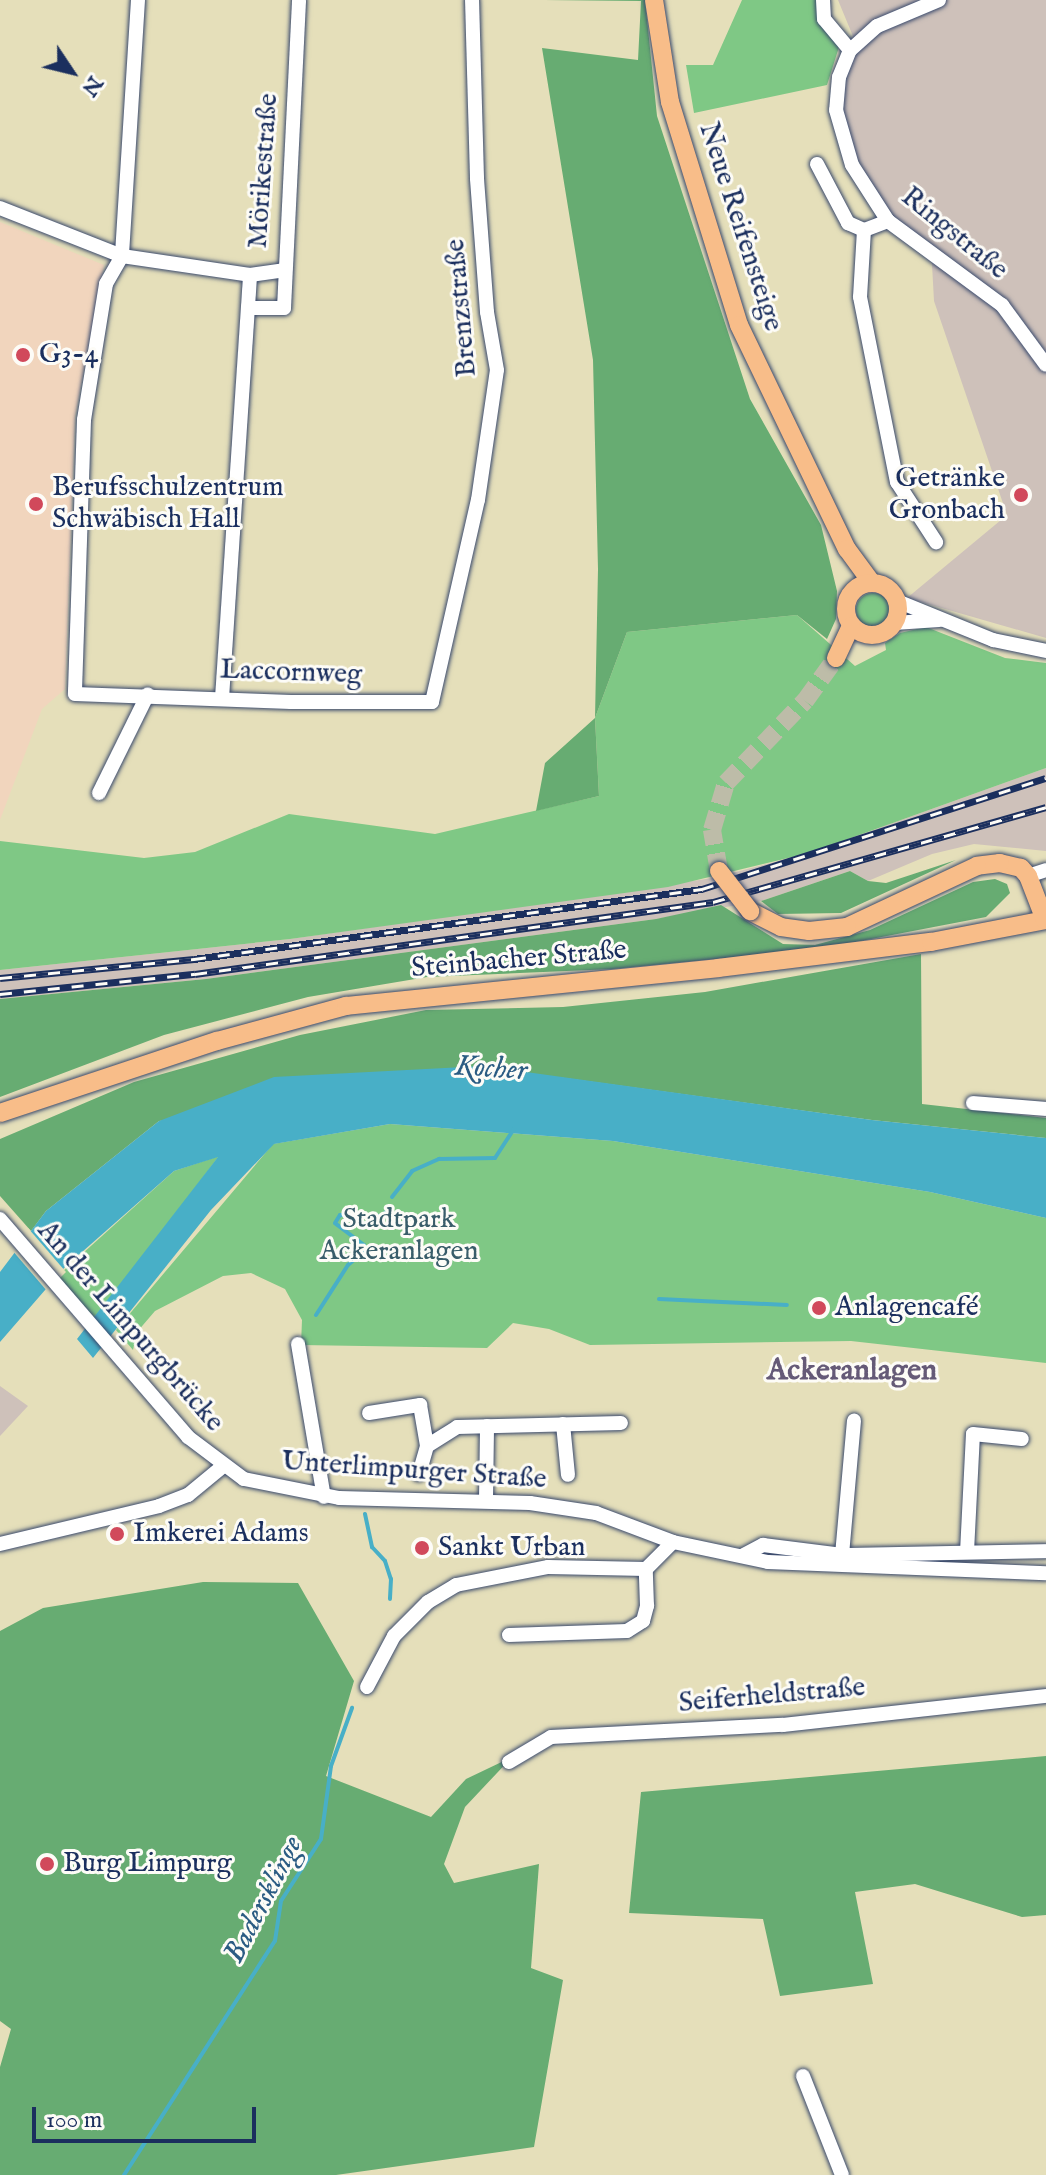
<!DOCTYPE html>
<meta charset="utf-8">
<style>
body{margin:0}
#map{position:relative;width:1046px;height:2175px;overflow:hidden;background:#e5dfba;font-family:"IM FELL English",serif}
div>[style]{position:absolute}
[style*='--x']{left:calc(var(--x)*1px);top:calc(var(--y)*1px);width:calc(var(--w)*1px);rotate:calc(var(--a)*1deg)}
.built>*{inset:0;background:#f1d5bd}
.industrial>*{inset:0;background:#cec1ba}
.green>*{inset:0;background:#7fc885}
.round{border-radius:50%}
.forest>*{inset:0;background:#67ac72}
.water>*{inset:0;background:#48afc7}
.pier>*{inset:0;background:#e5dfba}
.stream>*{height:4px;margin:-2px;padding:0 2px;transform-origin:2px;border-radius:2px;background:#48afc7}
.major-tunnel>*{height:18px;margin-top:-9px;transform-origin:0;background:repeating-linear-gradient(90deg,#bdbca8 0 18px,transparent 0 27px)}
.roads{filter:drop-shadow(0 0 2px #39496c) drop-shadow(0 0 2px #39496c)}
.minor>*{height:14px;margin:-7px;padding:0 7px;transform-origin:7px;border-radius:7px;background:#fff}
.major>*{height:18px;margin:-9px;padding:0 9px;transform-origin:9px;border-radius:9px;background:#f8bd89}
.major>.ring{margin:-9px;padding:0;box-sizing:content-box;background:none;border:18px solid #f8bd89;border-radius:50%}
.rail>*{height:7px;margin-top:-3.5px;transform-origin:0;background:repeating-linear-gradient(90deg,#fdfcf7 0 12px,#1b2f5e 0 24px);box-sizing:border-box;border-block:2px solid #1b2f5e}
.bridges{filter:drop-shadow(0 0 2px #39496c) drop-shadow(0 0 2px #39496c)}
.major-bridge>*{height:18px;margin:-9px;padding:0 9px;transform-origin:9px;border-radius:9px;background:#f8bd89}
.dots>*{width:22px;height:22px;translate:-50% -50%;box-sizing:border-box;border:4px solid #fdfcf7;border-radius:50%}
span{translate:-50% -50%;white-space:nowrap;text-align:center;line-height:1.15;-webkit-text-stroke:6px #fdfcf7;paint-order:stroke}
.street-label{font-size:28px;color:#1b2f5e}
.poi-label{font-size:28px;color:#1b2f5e}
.left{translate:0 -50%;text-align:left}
.right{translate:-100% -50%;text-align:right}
.park-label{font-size:28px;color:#395d6a}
.water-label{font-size:30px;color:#2b5c83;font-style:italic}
.neighbourhood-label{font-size:30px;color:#655a77;font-weight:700}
.north{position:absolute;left:32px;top:32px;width:80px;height:80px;-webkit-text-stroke:6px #fdfcf7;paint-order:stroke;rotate:125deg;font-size:22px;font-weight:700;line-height:32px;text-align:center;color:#1b2f5e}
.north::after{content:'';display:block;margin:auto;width:28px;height:36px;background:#1b2f5e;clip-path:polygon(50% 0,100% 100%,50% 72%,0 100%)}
.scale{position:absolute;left:32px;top:2107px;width:224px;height:36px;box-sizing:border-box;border:4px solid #1b2f5e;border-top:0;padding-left:10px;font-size:24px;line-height:28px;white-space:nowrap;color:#1b2f5e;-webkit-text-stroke:6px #fdfcf7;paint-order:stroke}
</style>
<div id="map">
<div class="built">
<i style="clip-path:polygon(0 222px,104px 265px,75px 416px,65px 689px,42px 709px,0 820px)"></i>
</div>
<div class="industrial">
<i style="clip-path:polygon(838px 0,1046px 0,1046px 638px,907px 598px,1007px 515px,934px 301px,931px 246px,890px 217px,830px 111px,857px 46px)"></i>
<i style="clip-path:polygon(1046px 768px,1046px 851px,974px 844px,932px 854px,868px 881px,850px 871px,761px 901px,656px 919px,206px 979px,0 999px,0 970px,290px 939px,713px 878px,809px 853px)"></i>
<i style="clip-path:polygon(0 1386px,28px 1406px,0 1436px)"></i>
</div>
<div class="green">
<i style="clip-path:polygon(742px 0,819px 0,839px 47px,827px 85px,694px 113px,686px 65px,713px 65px)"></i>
<i class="round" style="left:856px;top:593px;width:34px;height:34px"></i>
<i style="clip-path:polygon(797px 615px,855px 666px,886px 650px,885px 643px,900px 633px,926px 627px,1005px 658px,1046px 663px,1046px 768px,809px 853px,668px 887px,290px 939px,0 970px,0 841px,144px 858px,195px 852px,289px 814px,435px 834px,599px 796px,595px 718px,627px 632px)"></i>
<i style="clip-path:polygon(390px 1124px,613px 1141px,930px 1192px,1046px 1218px,1046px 1363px,851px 1341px,590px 1345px,549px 1329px,513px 1323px,487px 1348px,301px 1345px,302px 1320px,285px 1289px,251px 1273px,223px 1276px,155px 1311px,137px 1332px,133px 1350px,116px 1330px,273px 1144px)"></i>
<i style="clip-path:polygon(219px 1156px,153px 1244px,88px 1325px,51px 1282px,174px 1171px)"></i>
</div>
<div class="forest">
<i style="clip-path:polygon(544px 0,645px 0,657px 116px,750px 399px,821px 525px,837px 591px,836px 619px,827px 639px,797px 615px,627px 632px,595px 718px,599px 796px,536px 811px,545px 763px,595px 718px,598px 569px,593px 360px,542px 48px,638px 60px,641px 1px)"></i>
<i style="clip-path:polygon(956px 860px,841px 913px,778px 914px,761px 901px,850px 871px,868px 881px,886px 883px)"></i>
<i style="clip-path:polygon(995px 879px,1007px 884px,1010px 893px,986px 917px,819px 949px,613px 969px,427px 977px,308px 997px,164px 1035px,0 1097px,0 999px,206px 979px,656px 919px,721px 905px,783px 944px,815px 945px,870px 930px,973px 882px)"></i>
<i style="clip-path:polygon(921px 954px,922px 1104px,1046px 1118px,1046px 1138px,872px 1120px,557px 1077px,159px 1121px,46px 1211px,31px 1231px,0 1196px,0 1139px,134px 1082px,300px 1035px,426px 1010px,563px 1007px,705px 992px)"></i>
<i style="clip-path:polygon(203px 1582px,298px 1583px,354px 1681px,326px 1776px,431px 1817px,466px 1779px,512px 1757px,465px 1807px,444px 1864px,454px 1883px,539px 1864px,531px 1968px,563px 1980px,534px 2147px,336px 2175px,0 2175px,0 2067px,11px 2029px,0 2021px,0 1631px,43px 1608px)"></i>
<i style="clip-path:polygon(1046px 1756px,1046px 1915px,1022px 1917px,915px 1884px,855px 1892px,873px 1984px,780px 1996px,763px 1919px,629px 1913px,641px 1792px)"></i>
</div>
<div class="water">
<i style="clip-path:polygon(483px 1066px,872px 1120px,1046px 1138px,1046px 1218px,930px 1192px,613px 1141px,390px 1124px,274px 1144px,211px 1210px,93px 1358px,77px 1339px,218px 1157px,174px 1171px,65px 1267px,0 1342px,0 1272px,46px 1211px,159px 1121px,274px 1077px)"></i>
</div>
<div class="pier">
<i style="clip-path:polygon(28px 1228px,66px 1272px,47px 1291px,12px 1250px)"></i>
</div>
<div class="stream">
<i style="--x:392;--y:1197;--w:33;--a:-52"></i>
<i style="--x:412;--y:1171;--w:30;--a:-24"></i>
<i style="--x:439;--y:1159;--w:56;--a:-1"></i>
<i style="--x:495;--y:1158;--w:35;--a:-57"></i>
<i style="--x:659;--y:1299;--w:128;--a:2.7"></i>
<i style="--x:316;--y:1315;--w:59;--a:-57.4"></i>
<i style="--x:348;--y:1265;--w:21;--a:-41"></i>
<i style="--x:364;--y:1251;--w:6;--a:-90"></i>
<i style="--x:364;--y:1245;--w:36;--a:-143"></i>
<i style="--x:335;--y:1223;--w:9;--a:-58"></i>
<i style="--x:340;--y:1215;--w:42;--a:1.4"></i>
<i style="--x:382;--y:1216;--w:8;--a:-45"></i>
<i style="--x:365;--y:1514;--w:34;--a:78"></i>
<i style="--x:372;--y:1547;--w:19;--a:47"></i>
<i style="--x:385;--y:1561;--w:19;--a:72"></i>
<i style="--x:391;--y:1579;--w:20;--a:93"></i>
<i style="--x:124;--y:2175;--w:278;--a:-57.2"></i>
<i style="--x:275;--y:1941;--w:40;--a:-81.5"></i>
<i style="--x:281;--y:1901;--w:74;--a:-57.2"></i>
<i style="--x:321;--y:1839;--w:74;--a:-82.2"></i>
<i style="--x:331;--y:1766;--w:62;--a:-70.1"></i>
</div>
<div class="major-tunnel">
<i style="--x:719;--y:871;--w:42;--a:-99.7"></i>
<i style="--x:712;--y:830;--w:49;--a:-73.4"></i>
<i style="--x:726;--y:783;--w:114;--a:-46.1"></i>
<i style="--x:805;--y:701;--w:53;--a:-54.2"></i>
</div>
<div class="roads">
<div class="minor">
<i style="--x:138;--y:0;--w:256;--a:93.6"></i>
<i style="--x:122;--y:256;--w:32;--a:120"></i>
<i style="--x:106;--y:284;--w:138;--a:99.2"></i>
<i style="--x:84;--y:420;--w:274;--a:91.9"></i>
<i style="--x:75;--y:694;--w:216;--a:2.1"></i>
<i style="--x:291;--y:702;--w:141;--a:0"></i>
<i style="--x:432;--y:702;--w:207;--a:-77.2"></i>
<i style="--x:478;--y:500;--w:131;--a:-81.7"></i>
<i style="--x:497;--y:370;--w:59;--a:-99.8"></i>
<i style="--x:487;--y:312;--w:134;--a:-94.3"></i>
<i style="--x:477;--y:178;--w:178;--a:-91.6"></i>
<i style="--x:823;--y:0;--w:19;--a:87"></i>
<i style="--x:824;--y:19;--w:40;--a:50"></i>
<i style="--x:939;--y:0;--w:67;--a:157.2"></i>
<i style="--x:877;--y:26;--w:36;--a:138"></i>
<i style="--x:850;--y:50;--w:29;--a:112"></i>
<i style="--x:839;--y:77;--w:33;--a:95"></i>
<i style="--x:836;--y:110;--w:57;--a:73.8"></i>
<i style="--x:852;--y:165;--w:67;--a:57.3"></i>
<i style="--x:888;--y:221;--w:142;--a:36.4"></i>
<i style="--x:1002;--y:305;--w:74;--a:53.7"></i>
<i style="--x:817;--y:164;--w:67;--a:62.3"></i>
<i style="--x:848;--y:223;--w:17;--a:24"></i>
<i style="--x:0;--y:208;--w:131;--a:21.5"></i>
<i style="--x:122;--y:256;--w:129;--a:8.4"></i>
<i style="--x:250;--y:275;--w:34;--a:-8"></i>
<i style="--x:888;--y:221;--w:26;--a:159"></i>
<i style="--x:864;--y:230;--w:67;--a:93.4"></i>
<i style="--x:860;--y:297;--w:189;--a:78.7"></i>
<i style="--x:897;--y:482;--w:72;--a:57"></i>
<i style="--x:249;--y:308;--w:35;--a:0"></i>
<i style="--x:284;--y:308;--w:308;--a:-87.2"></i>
<i style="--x:897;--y:601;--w:104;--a:22.1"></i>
<i style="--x:993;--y:640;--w:54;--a:11.7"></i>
<i style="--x:894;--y:623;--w:45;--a:-3.8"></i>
<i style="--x:222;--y:698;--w:424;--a:-86.2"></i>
<i style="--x:99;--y:793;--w:110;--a:-63.7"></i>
<i style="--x:1028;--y:876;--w:19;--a:-18"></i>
<i style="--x:973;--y:1103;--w:73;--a:4.7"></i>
<i style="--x:0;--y:1219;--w:288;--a:49.2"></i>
<i style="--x:188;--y:1437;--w:70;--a:36.9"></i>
<i style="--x:244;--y:1479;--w:97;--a:11.3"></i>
<i style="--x:339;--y:1498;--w:191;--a:1.5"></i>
<i style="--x:530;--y:1503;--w:67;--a:8.6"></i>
<i style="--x:596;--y:1513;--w:82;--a:20.6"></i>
<i style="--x:673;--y:1542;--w:97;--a:11.9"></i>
<i style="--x:768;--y:1562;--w:278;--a:2.3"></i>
<i style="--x:298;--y:1344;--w:155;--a:80.4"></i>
<i style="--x:369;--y:1413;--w:52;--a:-8.9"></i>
<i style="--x:420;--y:1405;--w:42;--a:80.3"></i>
<i style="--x:563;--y:1424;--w:51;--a:84.4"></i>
<i style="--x:419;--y:1474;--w:29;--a:-74"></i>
<i style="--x:427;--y:1446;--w:36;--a:-32"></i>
<i style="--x:457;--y:1427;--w:164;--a:-1.4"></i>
<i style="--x:486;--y:1500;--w:74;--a:-89.2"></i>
<i style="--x:0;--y:1544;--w:163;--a:-13.4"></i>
<i style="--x:159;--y:1506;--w:31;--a:-21"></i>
<i style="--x:188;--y:1495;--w:44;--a:-39.5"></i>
<i style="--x:967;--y:1552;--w:118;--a:-87.1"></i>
<i style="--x:973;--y:1434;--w:49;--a:5.8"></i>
<i style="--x:842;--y:1555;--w:135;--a:-84.9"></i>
<i style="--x:742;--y:1556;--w:24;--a:-28"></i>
<i style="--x:763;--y:1545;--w:80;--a:7.2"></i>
<i style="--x:842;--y:1555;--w:204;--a:-1.1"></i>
<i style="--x:509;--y:1635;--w:118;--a:-1.9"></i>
<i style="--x:627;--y:1631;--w:19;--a:-32"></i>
<i style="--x:643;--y:1621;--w:16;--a:-75"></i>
<i style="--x:647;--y:1606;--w:37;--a:-92"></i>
<i style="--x:367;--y:1687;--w:58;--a:-62.1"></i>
<i style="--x:394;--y:1636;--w:48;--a:-45"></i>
<i style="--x:428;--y:1602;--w:33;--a:-31"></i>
<i style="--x:456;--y:1585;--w:94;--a:-11.1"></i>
<i style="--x:548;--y:1567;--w:98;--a:1.2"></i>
<i style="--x:646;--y:1569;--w:38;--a:-45"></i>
<i style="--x:509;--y:1762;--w:49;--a:-30.8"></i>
<i style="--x:551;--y:1737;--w:232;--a:-3"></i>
<i style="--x:783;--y:1725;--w:265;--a:-6.3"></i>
<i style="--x:803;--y:2076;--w:106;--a:68.5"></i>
</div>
<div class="major">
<i style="--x:654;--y:0;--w:103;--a:81.1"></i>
<i style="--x:670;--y:102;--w:233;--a:72.8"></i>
<i style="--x:739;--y:325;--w:249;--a:64.3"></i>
<i style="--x:847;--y:549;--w:42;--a:53.7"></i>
<i class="ring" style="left:846px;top:583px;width:34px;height:34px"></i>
<i style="--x:836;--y:658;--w:35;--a:-65"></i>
<i style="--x:0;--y:1113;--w:229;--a:-18.4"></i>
<i style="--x:217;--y:1041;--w:134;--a:-15.2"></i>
<i style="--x:346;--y:1006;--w:374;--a:-5.8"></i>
<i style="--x:718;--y:968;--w:215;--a:-7"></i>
<i style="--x:931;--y:942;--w:116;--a:-10.9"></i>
<i style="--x:1045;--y:920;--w:47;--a:-111.1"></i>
<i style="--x:1028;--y:876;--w:11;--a:-131"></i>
<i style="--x:1021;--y:868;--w:22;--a:-167"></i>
<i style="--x:1000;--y:863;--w:23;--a:173"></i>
<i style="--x:977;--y:866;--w:144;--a:154.9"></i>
<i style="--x:847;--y:927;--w:38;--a:174"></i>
<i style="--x:809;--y:931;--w:28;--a:-172"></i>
<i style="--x:781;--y:927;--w:35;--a:-153"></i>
</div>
</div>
<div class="rail">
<i style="--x:0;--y:978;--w:195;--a:-5.6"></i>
<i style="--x:194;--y:959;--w:513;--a:-7.85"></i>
<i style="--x:702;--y:889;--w:361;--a:-17.9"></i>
<i style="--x:0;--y:994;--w:196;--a:-5.9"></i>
<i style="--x:195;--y:974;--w:523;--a:-7.91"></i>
<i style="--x:713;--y:902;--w:346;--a:-15.9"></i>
</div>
<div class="bridges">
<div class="major-bridge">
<i style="--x:719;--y:871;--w:51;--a:52.2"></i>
</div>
</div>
<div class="dots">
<i style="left:23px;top:355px;background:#d1495b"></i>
<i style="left:1021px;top:495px;background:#d1495b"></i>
<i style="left:36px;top:504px;background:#d1495b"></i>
<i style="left:819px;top:1308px;background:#d1495b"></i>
<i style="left:117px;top:1534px;background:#d1495b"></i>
<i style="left:422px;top:1548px;background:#d1495b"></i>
<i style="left:47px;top:1864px;background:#d1495b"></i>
</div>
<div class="street-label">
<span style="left:264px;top:171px;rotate:-86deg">Mörikestraße</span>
<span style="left:740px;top:227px;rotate:72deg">Neue Reifensteige</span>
<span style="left:954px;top:234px;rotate:39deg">Ringstraße</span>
<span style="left:462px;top:308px;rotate:-95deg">Brenzstraße</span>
<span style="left:291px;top:673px;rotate:2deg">Laccornweg</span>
<span style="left:519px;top:960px;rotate:-5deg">Steinbacher Straße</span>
<span style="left:130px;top:1327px;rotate:49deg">An der Limpurgbrücke</span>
<span style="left:414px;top:1471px;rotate:4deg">Unterlimpurger Straße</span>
<span style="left:772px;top:1696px;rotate:-5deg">Seiferheldstraße</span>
</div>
<div class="poi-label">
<span class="left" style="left:39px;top:355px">G3-4</span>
<span class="right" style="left:1005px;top:495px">Getränke<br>Gronbach</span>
<span class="left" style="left:52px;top:504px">Berufsschulzentrum<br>Schwäbisch Hall</span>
<span class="left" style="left:835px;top:1308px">Anlagencafé</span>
<span class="left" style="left:133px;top:1534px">Imkerei Adams</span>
<span class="left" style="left:438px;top:1548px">Sankt Urban</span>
<span class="left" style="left:63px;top:1864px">Burg Limpurg</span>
</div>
<div class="park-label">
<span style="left:399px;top:1236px">Stadtpark<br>Ackeranlagen</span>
</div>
<div class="water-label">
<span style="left:491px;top:1069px;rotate:4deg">Kocher</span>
<span style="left:264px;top:1900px;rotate:-63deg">Badersklinge</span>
</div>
<div class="neighbourhood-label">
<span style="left:852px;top:1371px">Ackeranlagen</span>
</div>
<div class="north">N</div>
<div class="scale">100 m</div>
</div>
